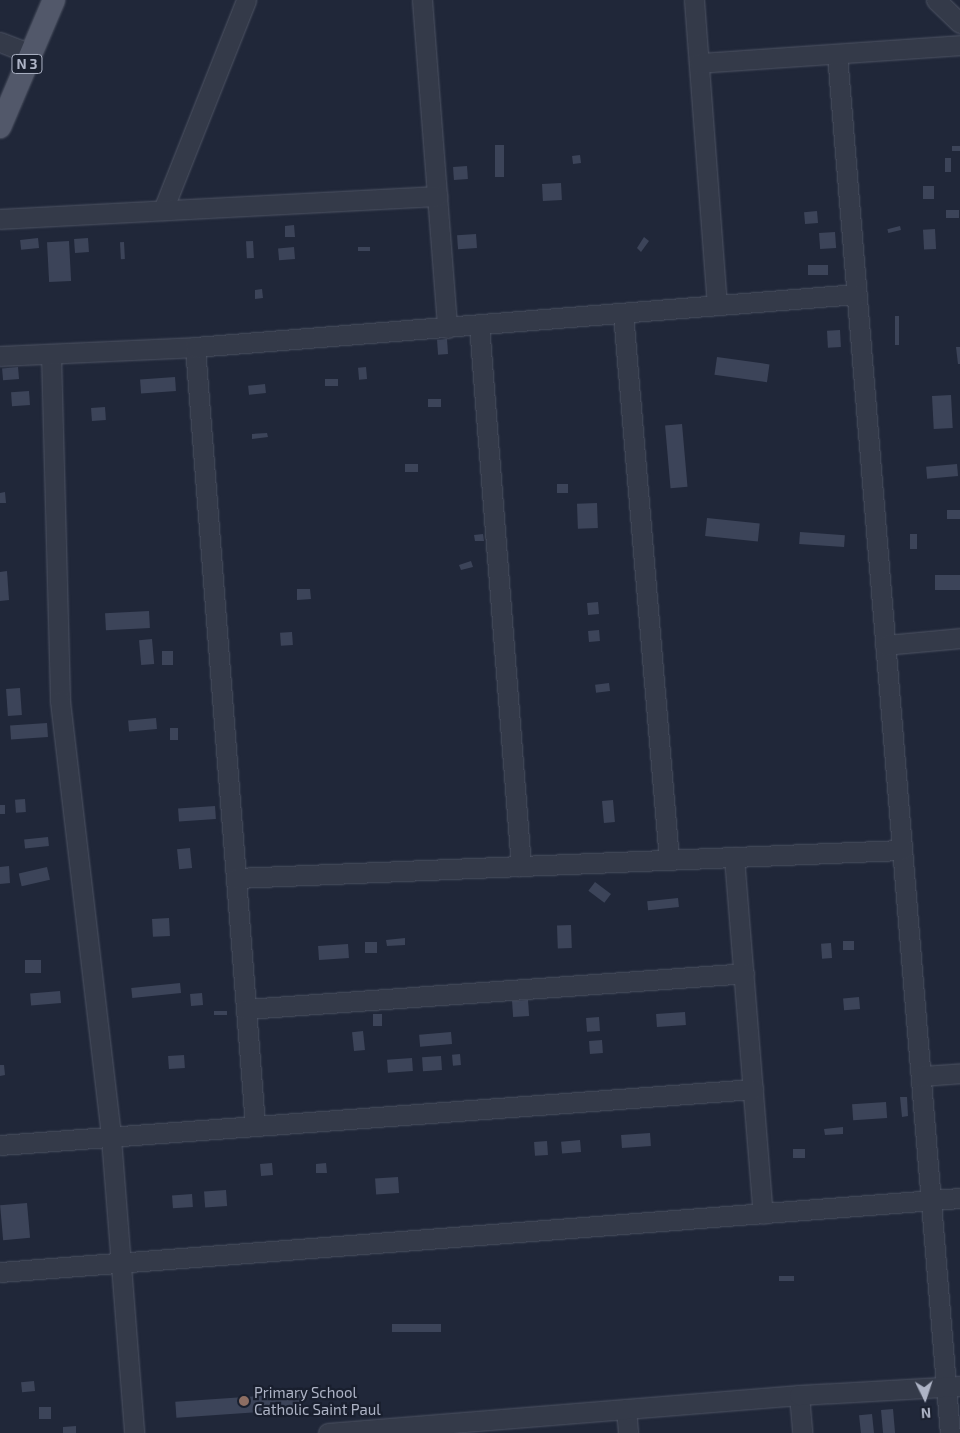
<!DOCTYPE html>
<style>
body{margin:0}
#map{position:relative;width:960px;height:1433px;overflow:hidden;background:#202739;font-family:"Exo 2",sans-serif}
div>[style]{position:absolute}
[style*='--x']{left:calc(var(--x)*1px);top:calc(var(--y)*1px);width:calc(var(--w)*1px);rotate:calc(var(--a)*1deg)}
.building>*{inset:0;background:#3c4459;transform-origin:0 0}
.roads{filter:drop-shadow(0 0 1px #4e5464) drop-shadow(0 0 1px #4e5464)}
.minor>*{height:19px;margin:-9.5px;padding:0 9.5px;transform-origin:9.5px;border-radius:9.5px;background:#343a49}
.major>*{height:22px;margin:-11px;padding:0 11px;transform-origin:11px;border-radius:11px;background:#52586a}
.dots>*{width:14px;height:14px;translate:-50% -50%;box-sizing:border-box;border:2px solid #191f2e;border-radius:50%}
span{translate:-50% -50%;white-space:nowrap;text-align:center;line-height:1.15;-webkit-text-stroke:4.5px #191f2e;paint-order:stroke}
.shield-label span{padding:1px 4px;background:#191f2e;border:1px solid;border-radius:4px;-webkit-text-stroke-width:0}
.shield-label{font-size:14px;color:#aeb4c6;font-weight:700}
.poi-label{font-size:15px;color:#aeb4c6}
.left{translate:0 -50%;text-align:left}
.north{position:absolute;left:900px;top:1373px;width:50px;height:50px;-webkit-text-stroke:4px #191f2e;paint-order:stroke;rotate:176deg;font-size:14px;font-weight:700;line-height:20px;text-align:center;color:#aeb4c6}
.north::after{content:'';display:block;margin:auto;width:18px;height:22px;background:#aeb4c6;clip-path:polygon(50% 0,100% 100%,50% 72%,0 100%)}
</style>
<div id="map">
<div class="building">
<i style="left:495px;top:145px;width:9px;height:32px"></i>
<i style="left:952px;top:146px;width:8px;height:5px"></i>
<i style="left:580px;top:155px;width:8px;height:8px;rotate:83deg"></i>
<i style="left:945px;top:158px;width:6px;height:14px"></i>
<i style="left:467px;top:166px;width:13px;height:14px;rotate:86deg"></i>
<i style="left:561px;top:183px;width:17px;height:19px;rotate:87deg"></i>
<i style="left:923px;top:186px;width:11px;height:13px"></i>
<i style="left:959px;top:210px;width:8px;height:13px;rotate:90deg"></i>
<i style="left:817px;top:211px;width:12px;height:13px;rotate:85deg"></i>
<i style="clip-path:polygon(294px 225px,295px 237px,285px 237px,285px 226px)"></i>
<i style="left:900px;top:226px;width:4px;height:13px;rotate:76deg"></i>
<i style="left:935px;top:229px;width:20px;height:12px;rotate:87deg"></i>
<i style="left:835px;top:232px;width:16px;height:16px;rotate:86deg"></i>
<i style="left:476px;top:234px;width:14px;height:19px;rotate:86deg"></i>
<i style="clip-path:polygon(644px 237px,649px 241px,641px 252px,637px 248px)"></i>
<i style="left:38px;top:238px;width:10px;height:18px;rotate:84deg"></i>
<i style="left:88px;top:238px;width:14px;height:14px;rotate:86deg"></i>
<i style="left:69px;top:241px;width:40px;height:22px;rotate:87deg"></i>
<i style="left:253px;top:241px;width:17px;height:7px;rotate:87deg"></i>
<i style="left:124px;top:242px;width:17px;height:4px;rotate:87deg"></i>
<i style="left:294px;top:247px;width:12px;height:16px;rotate:85deg"></i>
<i style="left:370px;top:247px;width:4px;height:12px;rotate:90deg"></i>
<i style="left:828px;top:265px;width:10px;height:20px;rotate:90deg"></i>
<i style="clip-path:polygon(262px 289px,263px 298px,255px 299px,255px 290px)"></i>
<i style="left:895px;top:316px;width:4px;height:29px"></i>
<i style="left:840px;top:330px;width:17px;height:13px;rotate:87deg"></i>
<i style="left:447px;top:339px;width:15px;height:10px;rotate:86deg"></i>
<i style="clip-path:polygon(956px 347px,960px 347px,960px 364px,958px 364px)"></i>
<i style="left:717px;top:357px;width:53px;height:18px;rotate:8deg"></i>
<i style="left:18px;top:367px;width:12px;height:16px;rotate:85deg"></i>
<i style="left:366px;top:367px;width:12px;height:8px;rotate:85deg"></i>
<i style="left:175px;top:377px;width:14px;height:35px;rotate:86deg"></i>
<i style="left:338px;top:379px;width:7px;height:13px;rotate:90deg"></i>
<i style="left:265px;top:384px;width:9px;height:17px;rotate:84deg"></i>
<i style="left:29px;top:391px;width:14px;height:18px;rotate:86deg"></i>
<i style="left:951px;top:395px;width:33px;height:19px;rotate:87deg"></i>
<i style="left:441px;top:399px;width:8px;height:13px;rotate:90deg"></i>
<i style="left:105px;top:407px;width:13px;height:14px;rotate:86deg"></i>
<i style="left:682px;top:424px;width:63px;height:17px;rotate:85deg"></i>
<i style="clip-path:polygon(267px 433px,268px 437px,252px 439px,252px 434px)"></i>
<i style="left:418px;top:464px;width:8px;height:13px;rotate:90deg"></i>
<i style="left:957px;top:464px;width:12px;height:31px;rotate:85deg"></i>
<i style="left:557px;top:484px;width:11px;height:9px"></i>
<i style="clip-path:polygon(5px 492px,6px 503px,0 503px,0 493px)"></i>
<i style="left:597px;top:503px;width:25px;height:20px;rotate:88deg"></i>
<i style="left:960px;top:510px;width:9px;height:13px;rotate:90deg"></i>
<i style="left:707px;top:518px;width:53px;height:18px;rotate:6deg"></i>
<i style="left:800px;top:532px;width:45px;height:12px;rotate:4deg"></i>
<i style="clip-path:polygon(483px 534px,484px 541px,475px 541px,474px 535px)"></i>
<i style="left:910px;top:534px;width:7px;height:15px"></i>
<i style="clip-path:polygon(471px 561px,473px 567px,461px 570px,459px 565px)"></i>
<i style="clip-path:polygon(7px 571px,9px 600px,0 601px,0 572px)"></i>
<i style="left:960px;top:575px;width:15px;height:25px;rotate:90deg"></i>
<i style="clip-path:polygon(297px 589px,310px 589px,311px 599px,297px 600px)"></i>
<i style="left:598px;top:602px;width:12px;height:11px;rotate:85deg"></i>
<i style="left:149px;top:611px;width:17px;height:44px;rotate:87deg"></i>
<i style="left:599px;top:630px;width:11px;height:11px;rotate:85deg"></i>
<i style="left:292px;top:632px;width:13px;height:12px;rotate:86deg"></i>
<i style="left:152px;top:639px;width:25px;height:13px;rotate:85deg"></i>
<i style="left:162px;top:651px;width:11px;height:14px"></i>
<i style="left:609px;top:683px;width:8px;height:14px;rotate:83deg"></i>
<i style="left:20px;top:688px;width:27px;height:14px;rotate:86deg"></i>
<i style="left:156px;top:718px;width:11px;height:28px;rotate:85deg"></i>
<i style="left:47px;top:723px;width:14px;height:37px;rotate:86deg"></i>
<i style="left:170px;top:728px;width:8px;height:12px"></i>
<i style="left:25px;top:799px;width:13px;height:10px;rotate:86deg"></i>
<i style="left:613px;top:800px;width:22px;height:11px;rotate:85deg"></i>
<i style="left:0;top:805px;width:5px;height:9px"></i>
<i style="left:215px;top:806px;width:13px;height:37px;rotate:86deg"></i>
<i style="left:48px;top:837px;width:9px;height:24px;rotate:84deg"></i>
<i style="left:190px;top:848px;width:20px;height:13px;rotate:84deg"></i>
<i style="clip-path:polygon(9px 866px,10px 883px,0 884px,0 867px)"></i>
<i style="left:47px;top:867px;width:13px;height:29px;rotate:77deg"></i>
<i style="left:595px;top:882px;width:20px;height:11px;rotate:37deg"></i>
<i style="left:678px;top:898px;width:9px;height:31px;rotate:84deg"></i>
<i style="left:169px;top:918px;width:18px;height:17px;rotate:87deg"></i>
<i style="left:571px;top:925px;width:23px;height:14px;rotate:88deg"></i>
<i style="clip-path:polygon(405px 938px,405px 945px,387px 946px,386px 940px)"></i>
<i style="left:854px;top:941px;width:9px;height:11px;rotate:90deg"></i>
<i style="left:365px;top:942px;width:12px;height:11px"></i>
<i style="left:831px;top:943px;width:15px;height:10px;rotate:86deg"></i>
<i style="left:348px;top:944px;width:14px;height:30px;rotate:86deg"></i>
<i style="left:41px;top:960px;width:13px;height:16px;rotate:90deg"></i>
<i style="left:180px;top:983px;width:10px;height:49px;rotate:84deg"></i>
<i style="left:60px;top:991px;width:12px;height:30px;rotate:85deg"></i>
<i style="left:202px;top:993px;width:12px;height:12px;rotate:85deg"></i>
<i style="left:859px;top:997px;width:12px;height:16px;rotate:85deg"></i>
<i style="left:528px;top:1000px;width:16px;height:16px;rotate:86deg"></i>
<i style="left:227px;top:1011px;width:4px;height:13px;rotate:90deg"></i>
<i style="left:685px;top:1012px;width:13px;height:29px;rotate:86deg"></i>
<i style="left:373px;top:1014px;width:9px;height:12px"></i>
<i style="left:599px;top:1017px;width:14px;height:13px;rotate:86deg"></i>
<i style="left:363px;top:1031px;width:19px;height:11px;rotate:84deg"></i>
<i style="left:451px;top:1032px;width:12px;height:32px;rotate:85deg"></i>
<i style="left:602px;top:1040px;width:13px;height:13px;rotate:86deg"></i>
<i style="left:460px;top:1054px;width:11px;height:8px;rotate:85deg"></i>
<i style="left:184px;top:1055px;width:13px;height:16px;rotate:86deg"></i>
<i style="left:441px;top:1056px;width:14px;height:19px;rotate:86deg"></i>
<i style="left:412px;top:1058px;width:13px;height:25px;rotate:86deg"></i>
<i style="clip-path:polygon(0 1065px,4px 1065px,5px 1075px,0 1076px)"></i>
<i style="clip-path:polygon(900px 1097px,907px 1097px,908px 1116px,902px 1117px)"></i>
<i style="left:886px;top:1102px;width:16px;height:34px;rotate:86deg"></i>
<i style="clip-path:polygon(843px 1127px,843px 1134px,825px 1135px,824px 1129px)"></i>
<i style="left:650px;top:1133px;width:13px;height:29px;rotate:86deg"></i>
<i style="left:580px;top:1140px;width:12px;height:19px;rotate:85deg"></i>
<i style="left:547px;top:1141px;width:14px;height:13px;rotate:86deg"></i>
<i style="left:793px;top:1149px;width:12px;height:9px"></i>
<i style="left:272px;top:1163px;width:12px;height:12px;rotate:85deg"></i>
<i style="clip-path:polygon(326px 1163px,327px 1173px,316px 1173px,316px 1164px)"></i>
<i style="left:398px;top:1177px;width:16px;height:23px;rotate:86deg"></i>
<i style="left:226px;top:1190px;width:16px;height:22px;rotate:86deg"></i>
<i style="left:192px;top:1194px;width:13px;height:20px;rotate:86deg"></i>
<i style="left:27px;top:1203px;width:35px;height:27px;rotate:85deg"></i>
<i style="left:794px;top:1276px;width:5px;height:15px;rotate:90deg"></i>
<i style="left:441px;top:1324px;width:8px;height:49px;rotate:90deg"></i>
<i style="left:34px;top:1381px;width:10px;height:13px;rotate:84deg"></i>
<i style="left:301px;top:1393px;width:16px;height:126px;rotate:86deg"></i>
<i style="left:39px;top:1407px;width:12px;height:12px"></i>
<i style="left:893px;top:1409px;width:24px;height:12px;rotate:85deg"></i>
<i style="left:872px;top:1414px;width:19px;height:13px;rotate:84deg"></i>
<i style="clip-path:polygon(76px 1426px,76px 1433px,63px 1433px,63px 1427px)"></i>
</div>
<div class="roads">
<div class="minor">
<i style="--x:422;--y:0;--w:329;--a:85.6"></i>
<i style="--x:694;--y:0;--w:306;--a:85.7"></i>
<i style="--x:936;--y:0;--w:33;--a:44"></i>
<i style="--x:0;--y:42;--w:33;--a:21"></i>
<i style="--x:837;--y:54;--w:1384;--a:85.32"></i>
<i style="--x:699;--y:63;--w:262;--a:-3.9"></i>
<i style="--x:163;--y:210;--w:226;--a:-68.4"></i>
<i style="--x:0;--y:219;--w:438;--a:-3"></i>
<i style="--x:623;--y:313;--w:549;--a:85.19"></i>
<i style="--x:479;--y:325;--w:543;--a:85.56"></i>
<i style="--x:195;--y:347;--w:780;--a:85.59"></i>
<i style="--x:51;--y:354;--w:347;--a:88.5"></i>
<i style="--x:60;--y:701;--w:440;--a:83.3"></i>
<i style="--x:111;--y:1138;--w:296;--a:85.5"></i>
<i style="--x:0;--y:356;--w:195;--a:-2.6"></i>
<i style="--x:195;--y:347;--w:663;--a:-4.58"></i>
<i style="--x:885;--y:645;--w:75;--a:-5.3"></i>
<i style="--x:734;--y:857;--w:358;--a:85.4"></i>
<i style="--x:236;--y:878;--w:667;--a:-2.41"></i>
<i style="--x:246;--y:1009;--w:499;--a:-4.1"></i>
<i style="--x:921;--y:1076;--w:39;--a:-4"></i>
<i style="--x:0;--y:1145;--w:755;--a:-4.25"></i>
<i style="--x:0;--y:1272;--w:963;--a:-4.41"></i>
<i style="--x:799;--y:1395;--w:38;--a:85"></i>
<i style="--x:626;--y:1409;--w:24;--a:85"></i>
<i style="--x:328;--y:1433;--w:473;--a:-4.6"></i>
<i style="--x:799;--y:1395;--w:161;--a:-3.2"></i>
</div>
<div class="major">
<i style="--x:0;--y:127;--w:138;--a:-67"></i>
</div>
</div>
<div class="dots">
<i style="left:244px;top:1401px;background:#8d6e63"></i>
</div>
<div class="shield-label">
<span style="left:27px;top:64px">N 3</span>
</div>
<div class="poi-label">
<span class="left" style="left:254px;top:1401px">Primary School<br>Catholic Saint Paul</span>
</div>
<div class="north">N</div>
</div>
